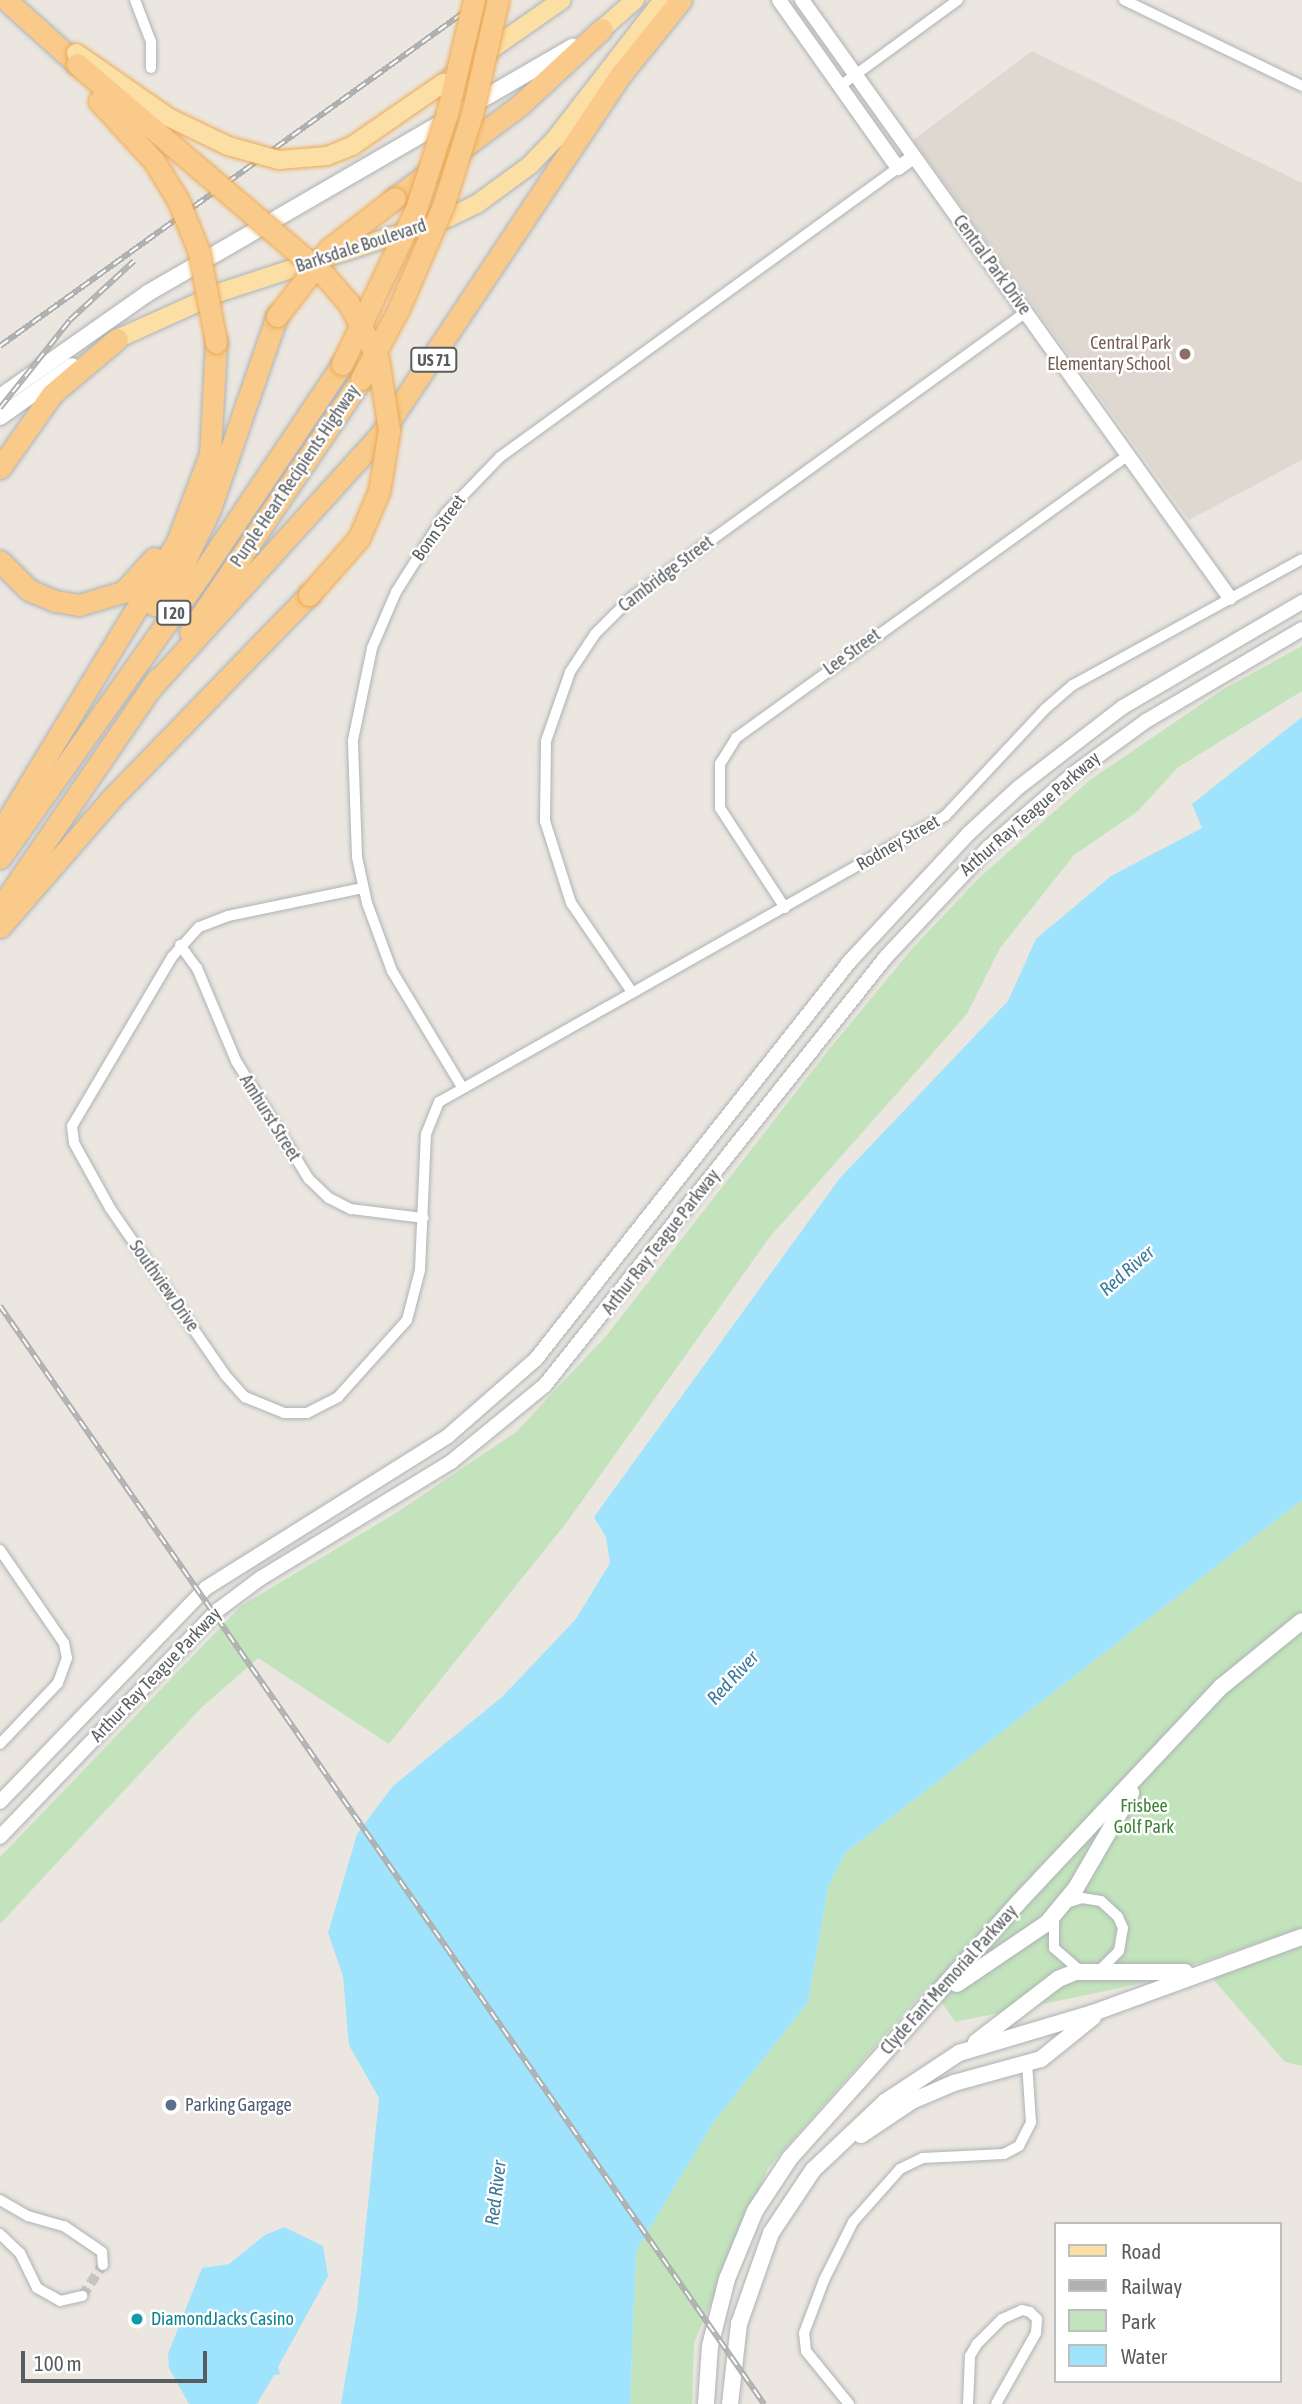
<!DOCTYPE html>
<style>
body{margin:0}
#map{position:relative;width:1302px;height:2404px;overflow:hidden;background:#ebe7e0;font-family:"Asap Condensed",sans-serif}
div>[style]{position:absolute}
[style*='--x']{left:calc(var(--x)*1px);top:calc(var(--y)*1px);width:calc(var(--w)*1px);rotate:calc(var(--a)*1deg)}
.education>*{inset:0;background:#ded8d1}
.green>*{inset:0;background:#c2e3bc}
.water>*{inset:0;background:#9fe3fc}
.minor-tunnel>*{height:10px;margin-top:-5px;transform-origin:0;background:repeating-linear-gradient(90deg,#c6c4c0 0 10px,transparent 0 15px)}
.roads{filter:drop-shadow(0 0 2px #aeb2b5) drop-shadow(0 0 2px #aeb2b5)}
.minor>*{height:10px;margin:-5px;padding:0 5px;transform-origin:5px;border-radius:5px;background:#fff}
.tertiary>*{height:14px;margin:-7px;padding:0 7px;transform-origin:7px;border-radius:7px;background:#fff}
.secondary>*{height:16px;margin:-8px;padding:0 8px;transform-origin:8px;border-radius:8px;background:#fff}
.primary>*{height:18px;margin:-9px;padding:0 9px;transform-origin:9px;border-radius:9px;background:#fcdfa4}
.motorway>*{height:21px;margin:-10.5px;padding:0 10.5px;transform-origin:10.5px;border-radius:10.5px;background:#f9ca89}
.rail>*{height:6px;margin-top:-3px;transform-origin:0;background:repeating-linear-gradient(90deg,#fff 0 10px,#afb0b0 0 20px);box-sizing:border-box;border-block:2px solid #afb0b0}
.bridges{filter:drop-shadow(0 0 2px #ecaa58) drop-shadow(0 0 2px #ecaa58)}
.primary-bridge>*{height:18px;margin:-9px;padding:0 9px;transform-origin:9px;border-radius:9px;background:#fcdfa4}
.motorway-bridge>*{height:21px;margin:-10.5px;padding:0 10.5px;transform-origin:10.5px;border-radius:10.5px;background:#f9ca89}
.dots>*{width:19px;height:19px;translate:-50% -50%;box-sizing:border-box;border:4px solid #fff;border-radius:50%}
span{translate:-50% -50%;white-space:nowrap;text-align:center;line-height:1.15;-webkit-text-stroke:5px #fff;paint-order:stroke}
.shield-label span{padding:2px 5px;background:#fff;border:2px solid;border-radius:5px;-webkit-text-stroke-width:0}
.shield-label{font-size:16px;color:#595d60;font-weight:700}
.street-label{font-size:18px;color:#595d60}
.education-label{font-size:18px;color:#785e54}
.right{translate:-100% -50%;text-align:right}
.park-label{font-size:18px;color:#3f8137}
.service-label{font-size:18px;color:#4e5e75}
.left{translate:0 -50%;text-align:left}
.culture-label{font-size:18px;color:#0d838f}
.water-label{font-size:19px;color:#3a799b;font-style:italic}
.legend{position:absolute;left:1054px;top:2222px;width:228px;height:161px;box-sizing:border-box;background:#fff;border:2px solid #bdbebf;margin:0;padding:9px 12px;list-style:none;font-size:21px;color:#595d60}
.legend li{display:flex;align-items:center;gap:14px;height:35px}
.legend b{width:35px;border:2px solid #bdbebf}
.scale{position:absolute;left:21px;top:2351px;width:186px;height:32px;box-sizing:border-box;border:4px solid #595d60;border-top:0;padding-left:9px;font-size:21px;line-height:24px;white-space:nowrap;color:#595d60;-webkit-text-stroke:5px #fff;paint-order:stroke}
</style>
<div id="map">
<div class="education">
<i style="clip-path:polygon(1032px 51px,1302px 183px,1302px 460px,1189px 520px,913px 140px)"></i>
</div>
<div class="green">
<i style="clip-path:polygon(1302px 646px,1302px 691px,1177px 768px,1138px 811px,1074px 855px,1000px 948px,967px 1014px,769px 1238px,567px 1522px,389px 1744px,258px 1658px,200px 1709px,0 1924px,0 1857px,241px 1606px,399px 1511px,516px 1432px,607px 1335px,831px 1047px,911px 950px,979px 878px,1090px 780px,1222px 690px)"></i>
<i style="clip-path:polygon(1302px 1500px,1302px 1928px,1134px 1985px,955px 2022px,930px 1984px,768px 2168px,694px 2343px,692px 2404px,630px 2404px,636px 2251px,713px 2123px,808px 2002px,828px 1887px,845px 1853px)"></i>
<i style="clip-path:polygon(1302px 1939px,1302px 2066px,1285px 2062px,1206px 1971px)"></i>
</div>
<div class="water">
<i style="clip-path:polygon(1302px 717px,1302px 1500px,845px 1853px,828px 1887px,808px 2002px,713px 2123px,636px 2251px,630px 2404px,341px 2404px,357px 2310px,379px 2098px,349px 2045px,343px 1976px,328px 1933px,357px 1834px,393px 1786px,502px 1697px,576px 1619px,610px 1563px,606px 1537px,594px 1517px,840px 1178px,1008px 1001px,1036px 939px,1111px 876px,1202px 828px,1192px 804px)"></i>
<i style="clip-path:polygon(284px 2227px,323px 2246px,328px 2276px,278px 2367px,280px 2374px,274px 2375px,257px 2404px,189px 2404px,169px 2368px,168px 2354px,202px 2268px,229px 2264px,265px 2235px)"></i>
</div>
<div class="minor-tunnel">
<i style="--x:82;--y:2296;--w:37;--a:-56"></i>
</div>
<div class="roads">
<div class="minor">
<i style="--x:135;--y:0;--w:45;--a:69.1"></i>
<i style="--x:151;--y:42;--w:26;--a:90"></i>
<i style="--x:1124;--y:0;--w:198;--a:25.8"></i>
<i style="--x:840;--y:86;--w:146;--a:-36.1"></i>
<i style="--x:363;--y:888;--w:138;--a:168.3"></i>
<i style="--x:228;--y:916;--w:31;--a:159"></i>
<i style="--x:199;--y:927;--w:40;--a:132"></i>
<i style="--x:172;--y:957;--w:196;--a:120.6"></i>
<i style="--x:72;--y:1126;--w:17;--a:83"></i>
<i style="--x:74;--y:1143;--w:74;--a:61"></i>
<i style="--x:110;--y:1208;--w:203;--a:55.4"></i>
<i style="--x:225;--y:1375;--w:30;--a:48"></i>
<i style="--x:245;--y:1397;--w:42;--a:22.3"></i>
<i style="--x:284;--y:1413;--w:23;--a:0"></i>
<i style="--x:307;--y:1413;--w:35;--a:-27"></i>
<i style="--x:338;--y:1397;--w:103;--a:-48.1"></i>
<i style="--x:407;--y:1320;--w:52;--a:-75.4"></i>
<i style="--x:420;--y:1270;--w:136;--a:-87.5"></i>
<i style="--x:426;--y:1134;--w:35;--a:-68"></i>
<i style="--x:439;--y:1102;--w:581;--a:-29.48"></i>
<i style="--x:945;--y:816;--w:146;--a:-46.9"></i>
<i style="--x:1045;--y:709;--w:37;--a:-41"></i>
<i style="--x:1073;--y:685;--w:261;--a:-28.8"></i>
<i style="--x:785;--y:908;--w:119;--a:-123"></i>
<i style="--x:720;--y:808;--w:44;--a:-90"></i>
<i style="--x:720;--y:764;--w:31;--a:-58"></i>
<i style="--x:736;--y:738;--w:483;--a:-35.8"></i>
<i style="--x:180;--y:945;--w:29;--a:54"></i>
<i style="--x:197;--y:968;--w:101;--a:67.2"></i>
<i style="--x:236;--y:1061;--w:139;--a:58.3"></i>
<i style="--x:309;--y:1179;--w:28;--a:44"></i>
<i style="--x:329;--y:1198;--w:25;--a:27"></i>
<i style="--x:351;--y:1209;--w:73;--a:7.1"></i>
<i style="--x:632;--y:992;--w:108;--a:-124.4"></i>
<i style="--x:571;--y:903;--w:86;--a:-107.6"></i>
<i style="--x:545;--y:821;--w:80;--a:-89.3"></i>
<i style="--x:546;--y:741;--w:73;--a:-70.8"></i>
<i style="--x:570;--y:672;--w:45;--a:-56.7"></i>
<i style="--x:595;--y:634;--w:51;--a:-45"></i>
<i style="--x:631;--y:598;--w:488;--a:-35.9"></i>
<i style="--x:462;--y:1087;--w:135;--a:-121.1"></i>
<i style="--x:392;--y:971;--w:72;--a:-110.2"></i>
<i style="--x:367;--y:903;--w:47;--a:-102.3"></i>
<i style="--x:357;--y:857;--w:117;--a:-92"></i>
<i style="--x:353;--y:740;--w:94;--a:-78.3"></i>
<i style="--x:372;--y:648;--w:61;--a:-66.8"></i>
<i style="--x:396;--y:592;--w:93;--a:-57.7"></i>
<i style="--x:446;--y:513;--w:78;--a:-46"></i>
<i style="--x:500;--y:457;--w:492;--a:-36"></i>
<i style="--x:0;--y:1550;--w:113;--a:55.5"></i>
<i style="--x:64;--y:1643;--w:15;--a:79"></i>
<i style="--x:67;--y:1658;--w:27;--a:110"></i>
<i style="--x:58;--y:1683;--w:84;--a:133.6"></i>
<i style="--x:1066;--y:1903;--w:17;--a:-17"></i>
<i style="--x:1082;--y:1898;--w:19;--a:9"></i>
<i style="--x:1101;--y:1901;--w:23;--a:43"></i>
<i style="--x:1118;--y:1917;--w:12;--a:66"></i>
<i style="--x:1123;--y:1928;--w:23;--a:100"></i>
<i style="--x:1119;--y:1951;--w:27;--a:135"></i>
<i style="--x:1054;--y:1917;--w:31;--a:90"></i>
<i style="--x:1054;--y:1948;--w:35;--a:41"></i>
<i style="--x:0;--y:2200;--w:32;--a:30"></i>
<i style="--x:28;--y:2216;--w:37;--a:16"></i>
<i style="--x:64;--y:2226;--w:46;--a:34.4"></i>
<i style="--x:102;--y:2252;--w:13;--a:86"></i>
<i style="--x:0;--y:2234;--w:28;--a:44"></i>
<i style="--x:20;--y:2253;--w:39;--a:64"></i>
<i style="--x:37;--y:2288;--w:26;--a:29"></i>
<i style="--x:60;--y:2301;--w:23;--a:-13"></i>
<i style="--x:849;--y:2404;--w:68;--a:-129.1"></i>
<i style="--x:806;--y:2351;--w:18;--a:-96"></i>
<i style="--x:804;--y:2333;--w:57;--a:-69.3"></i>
<i style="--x:824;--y:2280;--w:65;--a:-63.4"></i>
<i style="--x:853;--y:2222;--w:71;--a:-48.4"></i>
<i style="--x:900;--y:2169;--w:25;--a:-26"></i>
<i style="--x:923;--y:2158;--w:81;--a:-2.8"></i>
<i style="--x:1004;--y:2154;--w:17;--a:-28"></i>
<i style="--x:1019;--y:2146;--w:27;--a:-63"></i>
<i style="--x:1031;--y:2122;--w:58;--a:-93.9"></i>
<i style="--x:968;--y:2404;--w:48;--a:-87.6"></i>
<i style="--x:970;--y:2356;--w:14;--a:-60"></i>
<i style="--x:977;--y:2344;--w:35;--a:-45"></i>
<i style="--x:1002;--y:2319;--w:22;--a:-24"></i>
<i style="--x:1022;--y:2310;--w:8;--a:14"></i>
<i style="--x:1030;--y:2312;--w:10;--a:45"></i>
<i style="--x:1037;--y:2319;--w:14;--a:94"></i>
<i style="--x:1036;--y:2333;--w:81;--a:119.4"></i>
</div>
<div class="tertiary">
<i style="--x:779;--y:0;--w:206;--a:54.7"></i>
<i style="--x:898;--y:168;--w:19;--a:-35"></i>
<i style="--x:802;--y:0;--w:735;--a:54.41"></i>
<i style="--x:0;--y:1802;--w:297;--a:-46.1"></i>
<i style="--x:206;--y:1588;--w:286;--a:-32.1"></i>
<i style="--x:448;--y:1436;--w:117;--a:-41.2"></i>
<i style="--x:536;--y:1359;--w:507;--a:-51.73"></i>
<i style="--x:850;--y:961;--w:173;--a:-47.1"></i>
<i style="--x:968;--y:834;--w:69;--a:-42.7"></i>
<i style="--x:1019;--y:787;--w:131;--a:-37.6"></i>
<i style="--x:1123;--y:707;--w:208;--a:-30.4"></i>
<i style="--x:0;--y:1837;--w:315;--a:-46.2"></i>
<i style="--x:218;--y:1610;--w:54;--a:-36.7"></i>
<i style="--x:261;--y:1578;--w:223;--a:-31.4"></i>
<i style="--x:451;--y:1462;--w:122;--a:-39.3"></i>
<i style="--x:545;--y:1385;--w:547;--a:-51.45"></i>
<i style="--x:886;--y:957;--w:151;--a:-46.9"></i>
<i style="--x:989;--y:847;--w:111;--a:-41"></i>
<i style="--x:1073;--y:774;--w:90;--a:-36"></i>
<i style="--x:1146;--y:721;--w:181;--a:-30.5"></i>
</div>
<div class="secondary">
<i style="--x:0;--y:397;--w:181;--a:-35.1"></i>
<i style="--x:148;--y:293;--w:491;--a:-30.1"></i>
<i style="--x:0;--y:417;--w:88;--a:-35.3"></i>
<i style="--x:957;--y:1984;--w:109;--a:-34.1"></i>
<i style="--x:1047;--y:1923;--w:45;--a:-50.4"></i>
<i style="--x:1076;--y:1888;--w:110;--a:-59.9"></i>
<i style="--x:976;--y:2042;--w:103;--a:-37.5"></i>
<i style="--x:1058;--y:1979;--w:18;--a:-22"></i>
<i style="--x:1075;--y:1972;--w:110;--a:0"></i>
<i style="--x:861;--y:2135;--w:61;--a:-33.7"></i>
<i style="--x:912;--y:2101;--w:46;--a:-23.2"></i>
<i style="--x:954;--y:2083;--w:90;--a:-15.4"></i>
<i style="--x:1041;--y:2059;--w:67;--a:-38.9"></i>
<i style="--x:706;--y:2404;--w:58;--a:-86.1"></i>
<i style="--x:710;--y:2346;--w:69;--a:-75.8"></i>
<i style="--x:727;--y:2279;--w:74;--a:-67.6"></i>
<i style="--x:755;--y:2211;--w:64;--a:-56.6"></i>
<i style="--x:790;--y:2158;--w:342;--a:-48.2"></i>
<i style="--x:1018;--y:1903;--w:296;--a:-46.8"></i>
<i style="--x:1221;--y:1687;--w:104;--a:-39.2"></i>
<i style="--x:730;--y:2404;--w:81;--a:-83.6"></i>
<i style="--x:739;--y:2324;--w:96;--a:-70.6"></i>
<i style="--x:771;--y:2233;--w:76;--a:-56.3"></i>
<i style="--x:813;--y:2170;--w:99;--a:-43.4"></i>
<i style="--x:885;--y:2102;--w:89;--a:-33.5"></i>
<i style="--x:959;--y:2053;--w:140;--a:-16.6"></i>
<i style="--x:1093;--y:2013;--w:222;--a:-20"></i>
</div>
<div class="primary">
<i style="--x:602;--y:29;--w:44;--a:-41.3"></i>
<i style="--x:450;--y:78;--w:136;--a:-34.9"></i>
<i style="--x:117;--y:339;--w:114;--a:-24.3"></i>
<i style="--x:221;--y:292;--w:241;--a:-18.1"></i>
<i style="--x:450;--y:217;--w:30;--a:-26"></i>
<i style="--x:477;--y:204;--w:66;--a:-36.3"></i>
<i style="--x:530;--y:165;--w:36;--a:-46"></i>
<i style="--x:555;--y:139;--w:176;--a:-52.2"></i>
</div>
<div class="motorway">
<i style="--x:6;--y:0;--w:96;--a:42"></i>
<i style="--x:395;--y:198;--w:154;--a:-36.6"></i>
<i style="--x:519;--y:106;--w:113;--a:-42.9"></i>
<i style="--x:0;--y:468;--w:90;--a:-54.9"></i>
<i style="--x:52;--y:394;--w:85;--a:-40.2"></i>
<i style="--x:0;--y:561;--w:41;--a:45"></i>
<i style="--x:29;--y:590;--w:28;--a:23"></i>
<i style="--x:55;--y:601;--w:24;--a:9"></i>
<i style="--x:79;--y:605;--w:46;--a:-16.5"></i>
<i style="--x:123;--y:592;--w:46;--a:-47.6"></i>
<i style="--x:154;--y:605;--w:49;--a:-54.1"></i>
<i style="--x:183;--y:565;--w:62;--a:-64.3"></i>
<i style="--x:210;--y:509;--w:204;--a:-70.9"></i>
<i style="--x:190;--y:632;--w:305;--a:-55.9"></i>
<i style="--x:149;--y:690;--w:345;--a:-47.8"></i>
<i style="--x:381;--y:434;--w:434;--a:-56.3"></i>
<i style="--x:622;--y:73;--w:94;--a:-51.1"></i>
<i style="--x:0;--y:832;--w:340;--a:-58.6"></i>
<i style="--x:177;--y:542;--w:94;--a:-69.4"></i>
<i style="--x:210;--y:454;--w:112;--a:-86.9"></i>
<i style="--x:0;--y:858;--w:348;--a:-54.7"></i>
<i style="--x:201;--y:574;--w:253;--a:-56.1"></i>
<i style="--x:0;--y:908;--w:278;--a:-55.6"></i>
<i style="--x:0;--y:927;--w:169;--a:-49.1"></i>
<i style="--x:111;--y:799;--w:284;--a:-45.9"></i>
</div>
</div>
<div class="rail">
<i style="--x:0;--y:346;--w:593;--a:-35.73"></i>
<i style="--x:0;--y:408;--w:112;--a:-51.5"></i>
<i style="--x:70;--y:320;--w:87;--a:-42.7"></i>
<i style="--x:0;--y:1306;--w:1338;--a:55.17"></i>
</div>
<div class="bridges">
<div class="primary-bridge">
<i style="--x:76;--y:53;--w:112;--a:34.8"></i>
<i style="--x:168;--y:117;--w:67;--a:25.8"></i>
<i style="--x:228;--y:146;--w:53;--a:15.4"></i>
<i style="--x:279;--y:160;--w:48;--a:-4.8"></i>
<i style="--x:327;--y:156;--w:27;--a:-22"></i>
<i style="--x:352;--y:146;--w:111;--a:-34.7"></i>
</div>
<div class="motorway-bridge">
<i style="--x:77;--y:64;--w:326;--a:40.5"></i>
<i style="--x:325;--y:276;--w:35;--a:49"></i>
<i style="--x:348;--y:302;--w:64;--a:62.2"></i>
<i style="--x:378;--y:359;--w:72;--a:81.2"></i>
<i style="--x:389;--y:430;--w:62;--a:99.3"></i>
<i style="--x:379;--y:491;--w:51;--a:113.1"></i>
<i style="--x:359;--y:538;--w:76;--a:131.3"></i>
<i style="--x:99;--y:101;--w:81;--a:47.5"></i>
<i style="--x:154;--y:161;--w:46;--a:58.4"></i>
<i style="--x:178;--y:200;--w:56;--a:68"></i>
<i style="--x:199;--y:252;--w:92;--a:79.3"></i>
<i style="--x:277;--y:316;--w:85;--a:-52.2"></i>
<i style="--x:329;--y:249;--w:83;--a:-37.7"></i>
<i style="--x:342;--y:364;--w:172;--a:-64.5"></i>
<i style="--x:416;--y:209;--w:101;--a:-72.1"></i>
<i style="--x:447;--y:113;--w:116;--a:-76.6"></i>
<i style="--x:361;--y:379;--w:81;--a:-61.8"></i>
<i style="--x:399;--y:308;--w:111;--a:-66.7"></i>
<i style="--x:443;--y:206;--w:96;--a:-72.5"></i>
<i style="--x:472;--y:114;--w:117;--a:-77.2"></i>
</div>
</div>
<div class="dots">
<i style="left:1185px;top:354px;background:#8d6e63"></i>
<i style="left:171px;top:2105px;background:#5c6f8a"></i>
<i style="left:137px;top:2319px;background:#0f9aa8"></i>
</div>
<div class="shield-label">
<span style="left:434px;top:360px">US 71</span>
<span style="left:174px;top:613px">I 20</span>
</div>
<div class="street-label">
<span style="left:361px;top:246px;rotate:-18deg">Barksdale Boulevard</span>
<span style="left:992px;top:265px;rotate:54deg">Central Park Drive</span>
<span style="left:295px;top:476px;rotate:-56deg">Purple Heart Recipients Highway</span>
<span style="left:439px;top:528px;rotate:-54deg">Bonn Street</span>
<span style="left:666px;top:574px;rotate:-37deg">Cambridge Street</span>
<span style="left:852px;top:652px;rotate:-36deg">Lee Street</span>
<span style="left:1030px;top:814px;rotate:-41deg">Arthur Ray Teague Parkway</span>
<span style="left:898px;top:843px;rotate:-30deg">Rodney Street</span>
<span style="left:270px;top:1118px;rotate:58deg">Amhurst Street</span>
<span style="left:661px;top:1242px;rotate:-52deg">Arthur Ray Teague Parkway</span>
<span style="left:164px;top:1286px;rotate:55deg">Southview Drive</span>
<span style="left:156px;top:1675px;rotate:-46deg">Arthur Ray Teague Parkway</span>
<span style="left:949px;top:1980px;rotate:-48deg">Clyde Fant Memorial Parkway</span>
</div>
<div class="education-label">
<span class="right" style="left:1171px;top:354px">Central Park<br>Elementary School</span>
</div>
<div class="park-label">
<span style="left:1144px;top:1817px">Frisbee<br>Golf Park</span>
</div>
<div class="service-label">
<span class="left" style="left:185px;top:2105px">Parking Gargage</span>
</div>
<div class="culture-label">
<span class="left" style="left:151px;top:2319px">DiamondJacks Casino</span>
</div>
<div class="water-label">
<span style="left:1127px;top:1271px;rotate:-41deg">Red River</span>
<span style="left:733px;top:1678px;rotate:-47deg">Red River</span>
<span style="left:496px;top:2193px;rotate:-83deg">Red River</span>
</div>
<ul class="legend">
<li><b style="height:9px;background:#fcdfa4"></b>Road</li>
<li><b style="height:9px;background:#afb0b0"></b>Railway</li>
<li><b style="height:19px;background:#c2e3bc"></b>Park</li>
<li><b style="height:19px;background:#9fe3fc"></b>Water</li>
</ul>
<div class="scale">100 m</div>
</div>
